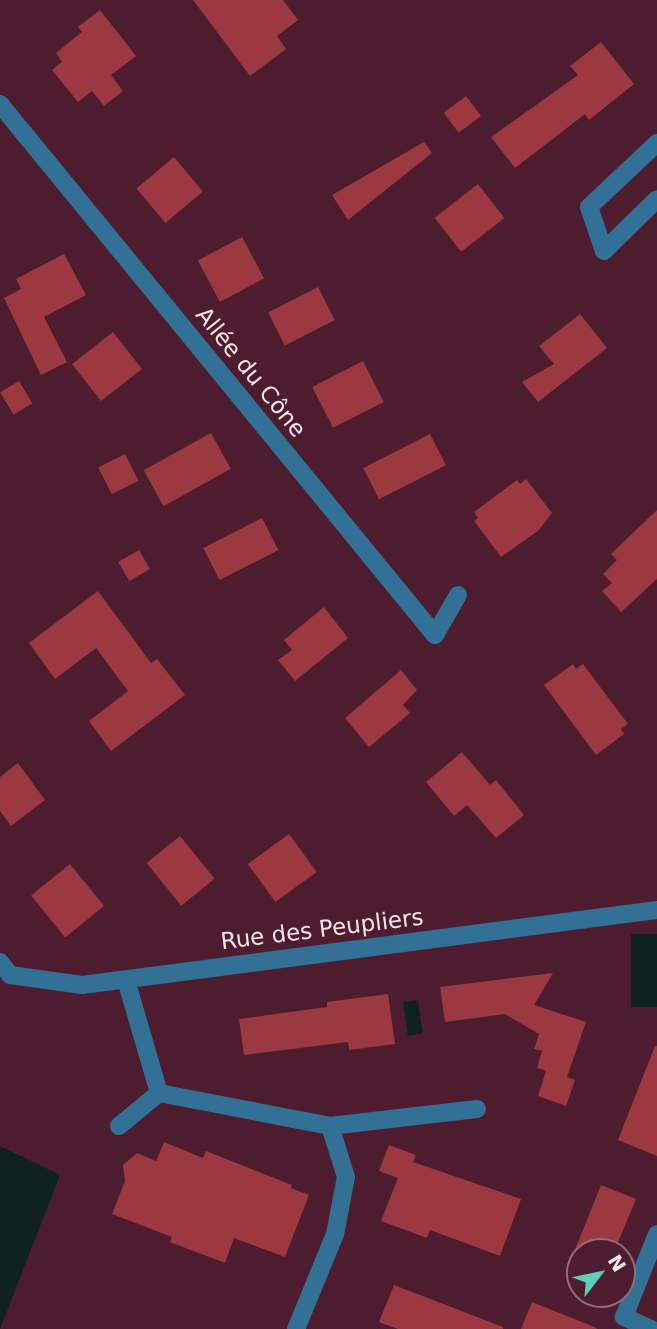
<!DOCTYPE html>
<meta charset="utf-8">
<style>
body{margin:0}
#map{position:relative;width:657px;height:1329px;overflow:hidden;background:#4d1c2f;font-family:"DejaVu Sans",sans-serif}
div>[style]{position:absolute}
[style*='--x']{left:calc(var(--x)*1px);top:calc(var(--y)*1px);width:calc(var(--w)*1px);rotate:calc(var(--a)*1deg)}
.water>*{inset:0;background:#0f221e;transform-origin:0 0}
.building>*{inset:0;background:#9b3840;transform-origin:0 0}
.street>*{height:18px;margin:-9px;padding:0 9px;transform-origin:9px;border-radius:9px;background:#337096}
span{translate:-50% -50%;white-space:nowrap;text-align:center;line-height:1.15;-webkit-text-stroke:5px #4d1c2f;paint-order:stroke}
.street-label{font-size:23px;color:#fbe7ec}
.north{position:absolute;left:566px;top:1238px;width:70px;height:70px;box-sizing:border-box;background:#4d1c2f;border:2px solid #936d7b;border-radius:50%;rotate:58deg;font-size:19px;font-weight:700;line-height:28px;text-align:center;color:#fbe7ec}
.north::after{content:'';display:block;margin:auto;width:24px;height:32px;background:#5eceb8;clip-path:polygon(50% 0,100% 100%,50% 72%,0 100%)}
</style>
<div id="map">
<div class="water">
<i style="left:657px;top:934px;width:73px;height:26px;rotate:90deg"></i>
<i style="left:418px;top:1000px;width:34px;height:15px;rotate:82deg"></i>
<i style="clip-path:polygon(0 1146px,60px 1175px,0 1329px)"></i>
</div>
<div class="building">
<i style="clip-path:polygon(193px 0,283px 0,298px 20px,277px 36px,286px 49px,250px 76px)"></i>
<i style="clip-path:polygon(100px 10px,136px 56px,111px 75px,123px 91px,104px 106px,92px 91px,78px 102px,52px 70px,62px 62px,56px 53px,82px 32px,78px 27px)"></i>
<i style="clip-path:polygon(601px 42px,634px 84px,589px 120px,585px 114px,515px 168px,491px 137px,578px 75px,570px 66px)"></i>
<i style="left:466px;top:96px;width:25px;height:28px;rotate:53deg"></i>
<i style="clip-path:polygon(424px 142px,432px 153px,348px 220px,332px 195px)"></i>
<i style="left:174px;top:157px;width:45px;height:49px;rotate:50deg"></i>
<i style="left:478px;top:184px;width:43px;height:55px;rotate:52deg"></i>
<i style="left:242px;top:237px;width:47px;height:50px;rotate:62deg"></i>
<i style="clip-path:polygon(64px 254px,86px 295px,44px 317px,67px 362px,41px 375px,4px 298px,21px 289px,16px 279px)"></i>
<i style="left:318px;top:287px;width:37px;height:56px;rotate:63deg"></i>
<i style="clip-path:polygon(580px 314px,607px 348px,538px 402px,522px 382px,554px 364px,539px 346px)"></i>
<i style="left:113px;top:332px;width:47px;height:52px;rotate:52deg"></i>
<i style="left:363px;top:361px;width:46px;height:57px;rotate:63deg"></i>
<i style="left:19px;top:381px;width:26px;height:22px;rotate:59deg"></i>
<i style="left:211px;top:433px;width:41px;height:77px;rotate:61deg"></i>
<i style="left:430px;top:434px;width:35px;height:75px;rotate:63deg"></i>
<i style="left:125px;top:454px;width:30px;height:30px;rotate:63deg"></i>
<i style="clip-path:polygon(526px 479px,552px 513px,539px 530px,501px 557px,474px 521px,478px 518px,474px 512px,517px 480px,520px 484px)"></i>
<i style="clip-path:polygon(657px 510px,657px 579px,621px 612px,602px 591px,612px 583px,603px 574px,617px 560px,611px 554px)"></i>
<i style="left:262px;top:518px;width:36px;height:66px;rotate:63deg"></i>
<i style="left:139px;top:550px;width:22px;height:24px;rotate:60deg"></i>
<i style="clip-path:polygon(98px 591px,151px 663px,157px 659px,185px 695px,111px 751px,89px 721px,128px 691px,96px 648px,55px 679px,29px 643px)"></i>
<i style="clip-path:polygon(324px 607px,348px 638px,295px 681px,278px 660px,292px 650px,284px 640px)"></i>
<i style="clip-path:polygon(573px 664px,576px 669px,583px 664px,628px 724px,621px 729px,624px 734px,596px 755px,544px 685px)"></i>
<i style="clip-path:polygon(401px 670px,417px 690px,403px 705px,410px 713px,369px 747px,345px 718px)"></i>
<i style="clip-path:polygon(462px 752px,490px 785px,496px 780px,524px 815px,496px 838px,467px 805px,454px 816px,426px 782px)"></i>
<i style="clip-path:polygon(18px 763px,45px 800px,11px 826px,0 811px,0 777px)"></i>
<i style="left:289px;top:834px;width:47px;height:51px;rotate:54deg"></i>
<i style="left:180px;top:836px;width:55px;height:43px;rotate:51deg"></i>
<i style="left:70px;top:864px;width:54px;height:50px;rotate:51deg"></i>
<i style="clip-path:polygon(553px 973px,534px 1005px,586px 1022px,567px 1077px,575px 1080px,566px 1106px,538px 1096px,546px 1071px,537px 1068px,542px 1051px,534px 1049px,539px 1034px,505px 1014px,445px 1022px,440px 987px)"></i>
<i style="clip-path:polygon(388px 994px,395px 1044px,349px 1050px,348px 1042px,244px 1055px,239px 1019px,327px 1007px,327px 1002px)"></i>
<i style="clip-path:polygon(655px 1046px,657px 1046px,657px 1156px,618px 1140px)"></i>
<i style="clip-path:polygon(164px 1142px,203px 1158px,206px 1151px,292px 1185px,291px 1188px,309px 1195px,285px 1257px,234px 1238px,225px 1263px,170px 1242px,172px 1237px,112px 1214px,125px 1181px,123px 1165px,137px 1153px,156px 1161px)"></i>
<i style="clip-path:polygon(389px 1145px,416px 1155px,413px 1162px,521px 1199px,500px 1256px,430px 1230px,427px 1238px,381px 1221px,398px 1178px,379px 1171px)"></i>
<i style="clip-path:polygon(601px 1185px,636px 1199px,614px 1252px,574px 1252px)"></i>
<i style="clip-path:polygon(394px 1285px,503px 1327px,503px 1329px,398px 1329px,379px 1322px)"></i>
<i style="clip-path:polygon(532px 1302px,597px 1328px,596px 1329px,521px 1329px)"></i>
</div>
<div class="street">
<i style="--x:0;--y:104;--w:686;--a:50.68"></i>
<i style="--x:435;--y:635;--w:46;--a:-60.1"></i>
<i style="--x:657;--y:143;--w:93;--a:136.7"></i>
<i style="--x:589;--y:207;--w:46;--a:71.2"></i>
<i style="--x:604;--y:251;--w:74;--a:-44.5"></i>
<i style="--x:0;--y:962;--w:16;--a:52"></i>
<i style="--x:10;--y:975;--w:73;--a:7.9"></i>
<i style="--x:82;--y:985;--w:580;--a:-7.43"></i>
<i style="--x:126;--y:980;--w:118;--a:73.7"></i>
<i style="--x:159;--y:1093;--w:174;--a:10.9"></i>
<i style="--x:330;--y:1126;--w:53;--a:72.6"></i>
<i style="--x:346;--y:1177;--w:58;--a:100.9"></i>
<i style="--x:335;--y:1234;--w:103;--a:112.3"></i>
<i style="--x:119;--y:1126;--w:52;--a:-39.5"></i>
<i style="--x:330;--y:1126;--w:148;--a:-6.6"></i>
<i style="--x:651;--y:1329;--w:30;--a:-156"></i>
<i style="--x:624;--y:1317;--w:89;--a:-68.3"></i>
</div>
<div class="street-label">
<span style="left:251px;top:372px;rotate:51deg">Allée du Cône</span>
<span style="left:322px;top:929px;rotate:-7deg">Rue des Peupliers</span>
</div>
<div class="north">N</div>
</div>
